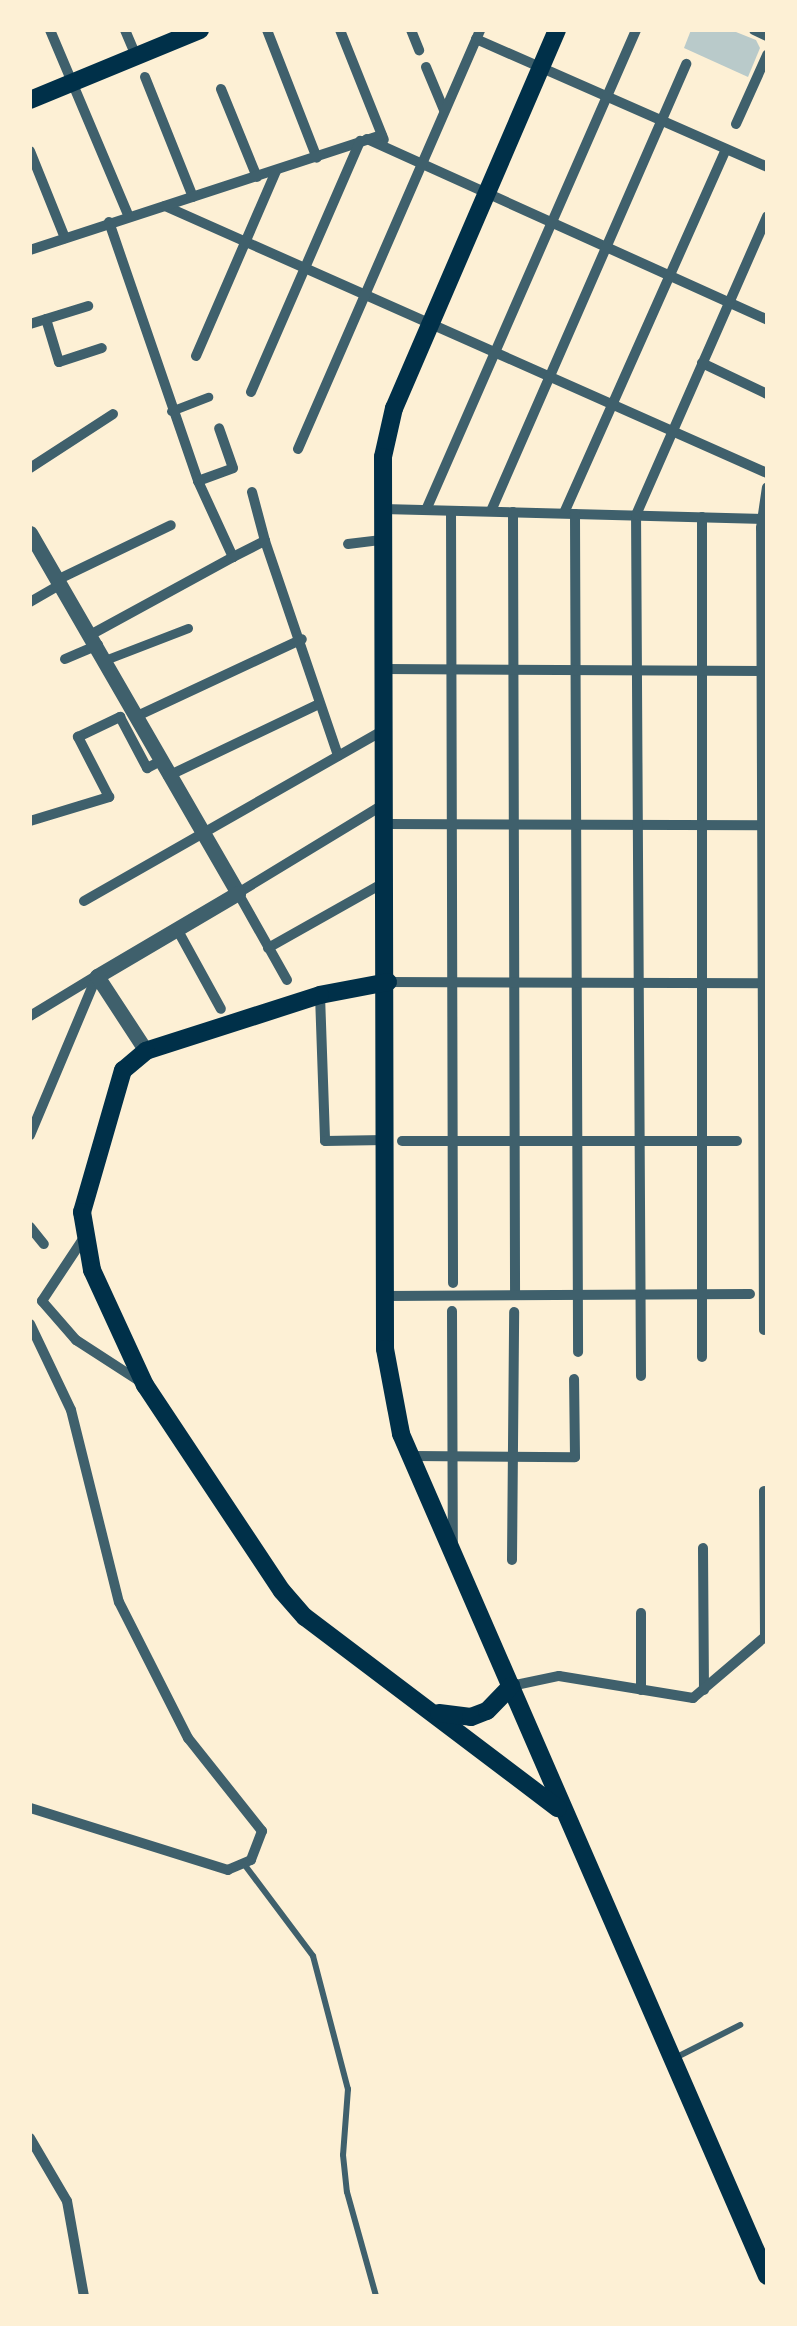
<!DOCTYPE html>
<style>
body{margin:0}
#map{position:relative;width:797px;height:2326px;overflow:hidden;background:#fdf0d5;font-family:"Golos Text",sans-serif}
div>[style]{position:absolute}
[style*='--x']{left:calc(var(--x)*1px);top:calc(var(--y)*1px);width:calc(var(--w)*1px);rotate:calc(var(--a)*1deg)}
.green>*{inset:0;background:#b9caca}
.service>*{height:6px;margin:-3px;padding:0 3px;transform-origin:3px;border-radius:3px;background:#3f606c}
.pedestrian>*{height:9px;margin:-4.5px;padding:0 4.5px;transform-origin:4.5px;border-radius:4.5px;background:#3f606c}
.minor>*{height:10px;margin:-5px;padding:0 5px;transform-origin:5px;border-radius:5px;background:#3f606c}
.tertiary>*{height:15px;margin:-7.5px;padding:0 7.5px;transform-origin:7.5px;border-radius:7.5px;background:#3f606c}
.secondary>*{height:18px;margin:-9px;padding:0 9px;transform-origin:9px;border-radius:9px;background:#003049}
span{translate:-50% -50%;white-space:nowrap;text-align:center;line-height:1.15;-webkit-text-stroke:8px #fdf0d5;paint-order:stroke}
.frame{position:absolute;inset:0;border:32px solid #fdf0d5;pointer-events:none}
</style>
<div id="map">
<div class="green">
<i style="clip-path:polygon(691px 30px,731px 30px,756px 40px,760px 48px,748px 77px,684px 48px)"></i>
</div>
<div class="service">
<i style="--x:244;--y:1864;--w:115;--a:53.1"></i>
<i style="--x:313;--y:1956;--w:138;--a:75.3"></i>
<i style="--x:348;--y:2089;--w:66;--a:94.3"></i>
<i style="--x:343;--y:2155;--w:37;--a:84"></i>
<i style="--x:347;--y:2192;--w:108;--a:74.4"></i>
<i style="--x:677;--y:2057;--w:71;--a:-26.9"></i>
</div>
<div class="pedestrian">
<i style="--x:171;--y:411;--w:40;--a:-21"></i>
<i style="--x:105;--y:660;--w:89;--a:-21.1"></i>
</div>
<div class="minor">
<i style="--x:50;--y:30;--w:203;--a:67.1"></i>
<i style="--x:125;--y:30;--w:28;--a:67"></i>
<i style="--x:267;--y:30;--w:137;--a:68.7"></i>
<i style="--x:340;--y:30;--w:118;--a:68.2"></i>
<i style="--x:411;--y:30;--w:22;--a:68"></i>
<i style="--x:754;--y:30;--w:14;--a:25"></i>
<i style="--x:476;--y:39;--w:318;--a:23.7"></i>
<i style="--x:426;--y:67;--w:47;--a:67.3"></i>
<i style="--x:145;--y:77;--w:129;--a:68.2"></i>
<i style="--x:221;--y:89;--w:95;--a:67.8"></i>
<i style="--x:736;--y:124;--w:76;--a:-65.8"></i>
<i style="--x:367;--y:139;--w:439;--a:24.3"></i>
<i style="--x:30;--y:151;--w:94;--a:68.1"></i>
<i style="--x:165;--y:206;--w:659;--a:23.92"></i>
<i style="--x:109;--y:222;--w:274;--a:71"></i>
<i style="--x:198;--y:481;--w:84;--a:65.3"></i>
<i style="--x:233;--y:557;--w:36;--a:-27"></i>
<i style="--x:265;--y:541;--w:227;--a:71.2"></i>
<i style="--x:30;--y:250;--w:370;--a:-18.1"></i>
<i style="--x:46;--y:319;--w:45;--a:73.2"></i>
<i style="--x:59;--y:362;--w:45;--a:-18"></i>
<i style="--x:30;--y:324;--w:61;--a:-17.2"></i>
<i style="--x:196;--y:356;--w:202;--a:-66.6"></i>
<i style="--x:702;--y:363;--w:72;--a:25.5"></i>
<i style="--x:251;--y:392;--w:274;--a:-66.5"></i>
<i style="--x:298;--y:449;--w:457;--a:-66.5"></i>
<i style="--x:30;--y:468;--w:99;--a:-33"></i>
<i style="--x:198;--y:481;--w:37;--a:-20"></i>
<i style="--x:233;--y:468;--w:42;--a:-109.3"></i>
<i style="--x:252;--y:492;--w:51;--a:75.1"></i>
<i style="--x:383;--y:509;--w:383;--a:1.5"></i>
<i style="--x:426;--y:510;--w:524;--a:-66.37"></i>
<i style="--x:451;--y:511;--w:772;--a:89.85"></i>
<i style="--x:491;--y:511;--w:488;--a:-66.4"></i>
<i style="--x:513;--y:512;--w:783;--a:89.85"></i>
<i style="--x:564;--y:513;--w:398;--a:-66"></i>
<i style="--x:575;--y:514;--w:838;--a:89.79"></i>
<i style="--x:702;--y:517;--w:840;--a:90"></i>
<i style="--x:348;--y:544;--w:34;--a:-7"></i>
<i style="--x:59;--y:579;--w:124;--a:-25.7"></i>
<i style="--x:30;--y:602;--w:34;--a:-30"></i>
<i style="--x:92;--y:634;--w:161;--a:-28.6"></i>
<i style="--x:65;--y:659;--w:36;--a:-23"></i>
<i style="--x:385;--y:669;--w:379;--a:0.3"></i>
<i style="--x:135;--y:717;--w:184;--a:-25"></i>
<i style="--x:168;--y:776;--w:165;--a:-25.5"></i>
<i style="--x:30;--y:821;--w:83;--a:-16.9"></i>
<i style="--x:109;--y:797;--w:68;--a:-117.3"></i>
<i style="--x:78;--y:737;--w:47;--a:-25.5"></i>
<i style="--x:120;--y:717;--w:58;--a:62.1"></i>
<i style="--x:147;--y:768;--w:13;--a:-27"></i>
<i style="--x:388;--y:824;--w:379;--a:0.2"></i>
<i style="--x:84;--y:901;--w:348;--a:-29.7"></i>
<i style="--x:177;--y:929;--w:91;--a:61.2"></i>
<i style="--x:268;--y:948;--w:137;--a:-29.4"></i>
<i style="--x:287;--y:980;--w:100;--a:-119.4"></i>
<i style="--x:238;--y:893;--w:173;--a:-31.3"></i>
<i style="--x:388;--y:982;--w:379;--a:0.2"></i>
<i style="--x:320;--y:995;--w:146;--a:88"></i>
<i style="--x:325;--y:1141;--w:60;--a:-1"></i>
<i style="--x:30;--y:1016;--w:77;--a:-31.2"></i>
<i style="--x:30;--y:1135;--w:173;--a:-67.2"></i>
<i style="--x:402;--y:1141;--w:335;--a:0"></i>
<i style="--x:30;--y:1227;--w:22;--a:51"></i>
<i style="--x:387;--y:1296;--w:363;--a:-0.3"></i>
<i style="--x:42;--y:1301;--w:52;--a:48.9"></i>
<i style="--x:76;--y:1340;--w:77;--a:32.9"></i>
<i style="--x:42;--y:1301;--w:78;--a:-56.5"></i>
<i style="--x:452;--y:1311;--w:234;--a:89.8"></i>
<i style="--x:30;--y:1324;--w:95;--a:64.5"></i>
<i style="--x:71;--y:1410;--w:198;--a:76"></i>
<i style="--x:119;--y:1602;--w:153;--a:63.1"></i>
<i style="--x:188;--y:1738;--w:119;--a:51.5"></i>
<i style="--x:262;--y:1831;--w:31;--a:111"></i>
<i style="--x:251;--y:1860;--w:25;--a:157"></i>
<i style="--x:228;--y:1870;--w:207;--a:-162.6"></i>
<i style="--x:764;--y:1330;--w:802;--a:-90.21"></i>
<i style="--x:761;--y:528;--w:41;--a:-81.7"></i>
<i style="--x:641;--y:1376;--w:861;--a:-90.33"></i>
<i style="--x:636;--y:515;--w:326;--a:-66.3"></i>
<i style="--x:413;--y:1456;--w:162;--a:0.4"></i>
<i style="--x:575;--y:1457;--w:78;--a:-90.7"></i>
<i style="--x:764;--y:1491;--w:145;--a:89.6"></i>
<i style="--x:703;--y:1548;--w:142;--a:89.6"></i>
<i style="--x:512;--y:1560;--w:248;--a:-89.5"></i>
<i style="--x:511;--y:1686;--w:49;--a:-11.8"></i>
<i style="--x:559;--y:1676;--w:136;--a:9.3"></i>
<i style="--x:693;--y:1698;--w:97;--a:-40.4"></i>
<i style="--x:641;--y:1690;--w:77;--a:-90"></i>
<i style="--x:30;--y:2138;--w:73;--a:59.6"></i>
<i style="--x:67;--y:2201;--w:97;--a:79.9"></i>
</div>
<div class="tertiary">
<i style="--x:30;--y:533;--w:416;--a:60"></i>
<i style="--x:238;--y:893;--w:164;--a:149.5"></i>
<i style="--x:97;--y:976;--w:90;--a:56.8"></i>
</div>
<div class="secondary">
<i style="--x:557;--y:30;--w:412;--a:113.3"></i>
<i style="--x:394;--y:408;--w:50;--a:102.7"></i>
<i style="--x:383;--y:457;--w:892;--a:89.87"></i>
<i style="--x:385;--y:1349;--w:86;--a:79.3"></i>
<i style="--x:401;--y:1434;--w:918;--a:66.51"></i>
<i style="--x:30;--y:100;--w:184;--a:-22.4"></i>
<i style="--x:388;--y:982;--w:69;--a:169.2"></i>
<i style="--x:320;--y:995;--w:183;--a:162.2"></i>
<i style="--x:146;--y:1051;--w:30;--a:140"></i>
<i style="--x:123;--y:1070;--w:148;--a:106.1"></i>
<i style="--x:82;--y:1212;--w:59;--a:80.2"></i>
<i style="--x:92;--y:1270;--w:127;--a:65.3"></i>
<i style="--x:145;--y:1385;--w:247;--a:56.4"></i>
<i style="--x:282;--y:1591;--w:35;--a:49"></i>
<i style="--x:305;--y:1617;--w:317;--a:37.1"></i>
<i style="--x:439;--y:1713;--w:32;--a:7"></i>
<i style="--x:471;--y:1717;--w:17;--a:-21"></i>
<i style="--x:487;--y:1711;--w:35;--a:-46"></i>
</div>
<div class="frame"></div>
</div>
